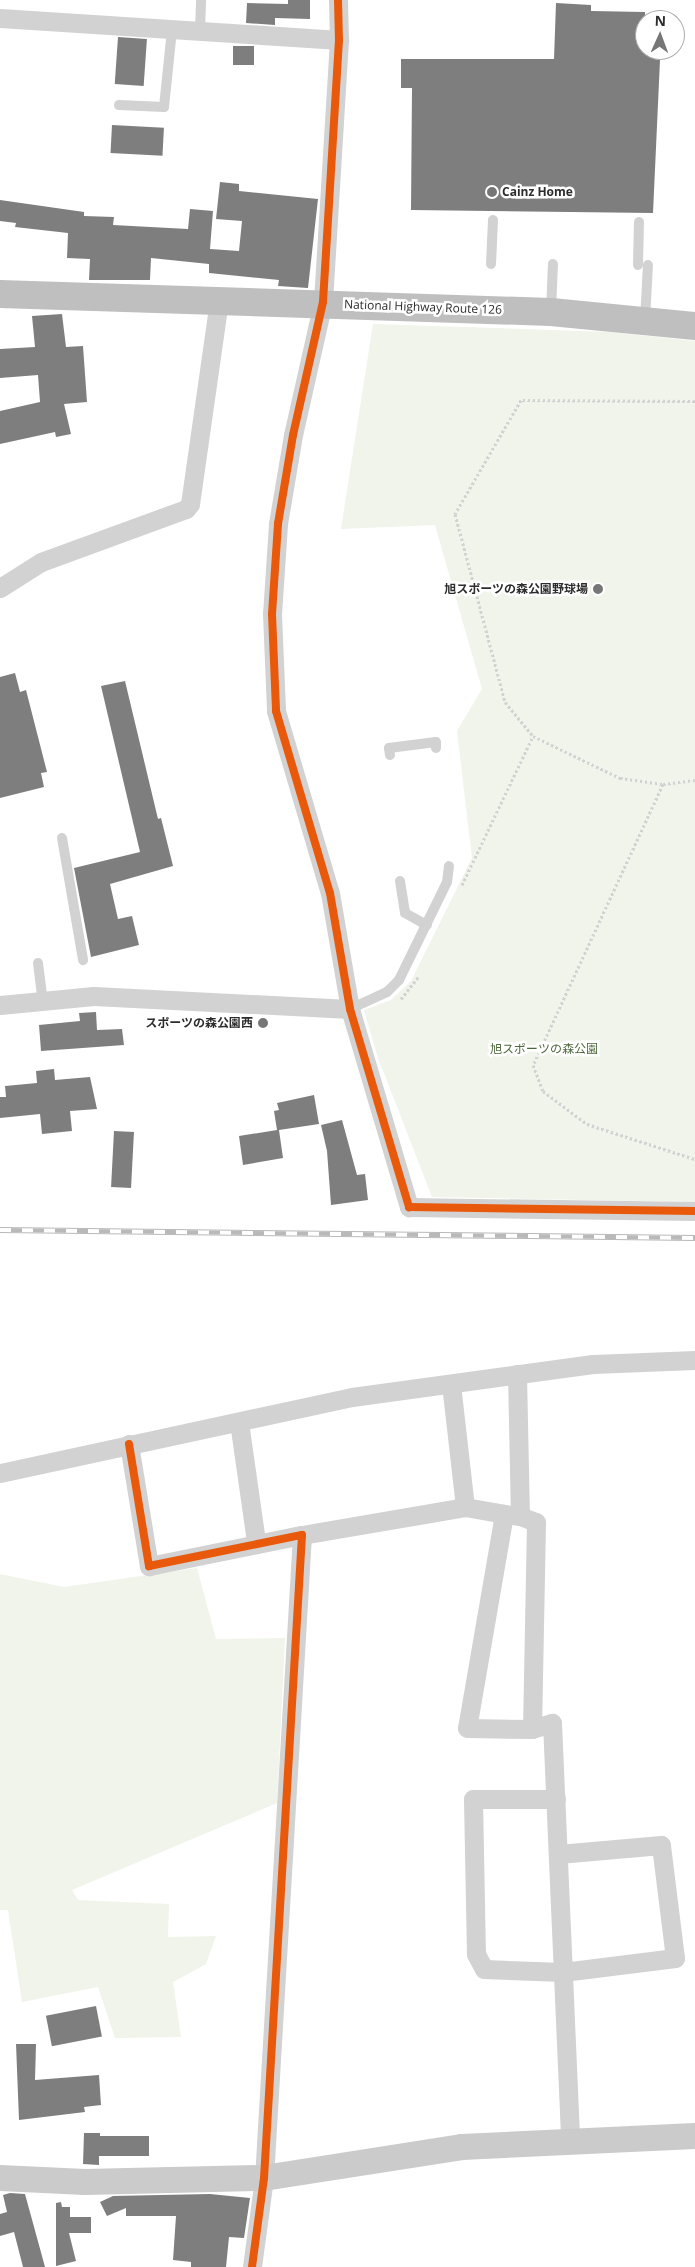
<!DOCTYPE html>
<meta charset="utf-8">
<style>
body{margin:0}
#map{position:relative;width:695px;height:2267px;overflow:hidden;background:#fff;font-family:"Open Sans","Noto Sans JP",sans-serif}
div>[style]{position:absolute}
[style*='--x']{left:calc(var(--x)*1px);top:calc(var(--y)*1px);width:calc(var(--w)*1px);rotate:calc(var(--a)*1deg)}
.green>*{inset:0;background:#f0f4eb}
.building>*{inset:0;background:#7e7e7e;transform-origin:0 0}
.path>*{height:3px;margin-top:-1.5px;transform-origin:0;background:repeating-linear-gradient(90deg,#d2d2d2 0 2.5px,transparent 0 5px)}
.lane>*{height:10px;margin:-5px;padding:0 5px;transform-origin:5px;border-radius:5px;background:#d2d2d2}
.street>*{height:19px;margin:-9.5px;padding:0 9.5px;transform-origin:9.5px;border-radius:9.5px;background:#d2d2d2}
.secondary>*{height:26px;margin:-13px;padding:0 13px;transform-origin:13px;border-radius:13px;background:#cbcbcb}
.highway>*{height:28px;margin:-14px;padding:0 14px;transform-origin:14px;border-radius:14px;background:#bfbfbf}
.rail>*{height:5.5px;margin-top:-2.75px;transform-origin:0;background:repeating-linear-gradient(90deg,#fff 0 11px,#b9b9b9 0 22px);box-sizing:border-box;border-block:1px solid #b9b9b9}
.cycleway>*{height:8px;margin:-4px;padding:0 4px;transform-origin:4px;border-radius:4px;background:#e8590c}
.dots>*{width:14px;height:14px;translate:-50% -50%;box-sizing:border-box;border:2px solid #fff;border-radius:50%}
span{translate:-50% -50%;white-space:nowrap;text-align:center;line-height:1.15;-webkit-text-stroke:5px #fff;paint-order:stroke}
.poi-label{font-size:12px;color:#2d2d2d;font-weight:700}
.left{translate:0 -50%;text-align:left}
.right{translate:-100% -50%;text-align:right}
.street-label{font-size:12px;color:#2d2d2d}
.park-label{font-size:12px;color:#4e683c}
.north{position:absolute;left:635px;top:10px;width:50px;height:50px;box-sizing:border-box;background:#fff;border:1px solid #ababab;border-radius:50%;rotate:2deg;font-size:14px;font-weight:700;line-height:20px;text-align:center;color:#2d2d2d}
.north::after{content:'';display:block;margin:auto;width:18px;height:22px;background:#767676;clip-path:polygon(50% 0,100% 100%,50% 72%,0 100%)}
</style>
<div id="map">
<div class="green">
<i style="clip-path:polygon(373px 324px,610px 332px,695px 341px,695px 1202px,432px 1197px,377px 1055px,364px 1010px,391px 1000px,411px 981px,472px 858px,457px 731px,482px 689px,435px 525px,341px 529px)"></i>
<i style="clip-path:polygon(197px 1568px,216px 1639px,285px 1638px,277px 1803px,72px 1890px,78px 1900px,169px 1904px,168px 1937px,216px 1936px,206px 1964px,173px 1982px,181px 2037px,115px 2038px,98px 1987px,22px 2002px,8px 1910px,0 1910px,0 1574px,64px 1587px)"></i>
</div>
<div class="building">
<i style="clip-path:polygon(288px 0,310px 0,310px 19px,275px 18px,275px 25px,246px 23px,247px 3px,288px 4px)"></i>
<i style="clip-path:polygon(556px 3px,591px 5px,591px 11px,645px 12px,645px 50px,654px 50px,654px 59px,660px 60px,653px 213px,411px 210px,412px 88px,401px 88px,401px 59px,554px 59px)"></i>
<i style="left:118px;top:37px;width:29px;height:47px;rotate:4deg"></i>
<i style="left:233px;top:46px;width:21px;height:19px"></i>
<i style="left:112px;top:125px;width:52px;height:28px;rotate:3deg"></i>
<i style="clip-path:polygon(220px 182px,239px 184px,239px 191px,318px 199px,308px 288px,278px 286px,279px 280px,209px 273px,209px 264px,151px 258px,150px 280px,89px 280px,90px 259px,67px 258px,68px 233px,15px 227px,16px 223px,0 221px,0 200px,84px 212px,84px 216px,114px 217px,113px 225px,188px 229px,190px 209px,213px 211px,210px 249px,239px 251px,242px 221px,216px 219px)"></i>
<i style="clip-path:polygon(62px 314px,66px 347px,83px 346px,87px 402px,64px 404px,71px 434px,56px 437px,55px 432px,0 444px,0 411px,40px 402px,38px 375px,0 378px,0 349px,35px 347px,32px 316px)"></i>
<i style="clip-path:polygon(15px 673px,20px 692px,26px 690px,47px 772px,41px 773px,44px 787px,0 798px,0 677px)"></i>
<i style="clip-path:polygon(125px 681px,158px 819px,161px 818px,173px 866px,110px 884px,118px 919px,132px 916px,139px 945px,91px 957px,74px 868px,140px 852px,101px 686px)"></i>
<i style="clip-path:polygon(96px 1012px,97px 1030px,122px 1029px,124px 1045px,41px 1051px,39px 1025px,80px 1021px,79px 1013px)"></i>
<i style="clip-path:polygon(54px 1069px,55px 1080px,90px 1077px,97px 1109px,70px 1111px,72px 1131px,42px 1134px,40px 1114px,0 1118px,0 1097px,6px 1097px,5px 1086px,37px 1083px,36px 1071px)"></i>
<i style="clip-path:polygon(314px 1095px,319px 1124px,279px 1130px,283px 1158px,243px 1165px,239px 1136px,277px 1130px,274px 1111px,279px 1110px,277px 1103px)"></i>
<i style="clip-path:polygon(342px 1120px,357px 1175px,365px 1174px,368px 1200px,331px 1205px,327px 1151px,321px 1125px)"></i>
<i style="left:114px;top:1131px;width:20px;height:56px;rotate:3deg"></i>
<i style="left:96px;top:2006px;width:31px;height:51px;rotate:79deg"></i>
<i style="clip-path:polygon(16px 2044px,36px 2044px,35px 2080px,99px 2075px,101px 2105px,84px 2107px,85px 2112px,19px 2120px)"></i>
<i style="clip-path:polygon(84px 2133px,100px 2133px,100px 2136px,149px 2136px,149px 2156px,99px 2156px,99px 2165px,83px 2164px)"></i>
<i style="clip-path:polygon(10px 2193px,25px 2194px,45px 2267px,23px 2267px,14px 2232px,0 2236px,0 2214px,7px 2212px,3px 2195px)"></i>
<i style="clip-path:polygon(210px 2194px,250px 2198px,244px 2238px,229px 2237px,226px 2267px,191px 2267px,191px 2262px,173px 2260px,176px 2216px,126px 2216px,126px 2208px,107px 2216px,100px 2202px,113px 2196px)"></i>
<i style="clip-path:polygon(61px 2202px,62px 2207px,70px 2207px,70px 2217px,91px 2217px,91px 2233px,69px 2233px,76px 2261px,56px 2266px,56px 2203px)"></i>
</div>
<div class="path">
<i style="--x:695;--y:401;--w:174;--a:-179.7"></i>
<i style="--x:521;--y:400;--w:132;--a:120.1"></i>
<i style="--x:455;--y:514;--w:195;--a:75.1"></i>
<i style="--x:505;--y:702;--w:44;--a:50.5"></i>
<i style="--x:533;--y:736;--w:97;--a:25.8"></i>
<i style="--x:620;--y:778;--w:43;--a:7.9"></i>
<i style="--x:663;--y:784;--w:32;--a:-7"></i>
<i style="--x:663;--y:784;--w:310;--a:114.8"></i>
<i style="--x:533;--y:1065;--w:28;--a:69"></i>
<i style="--x:543;--y:1091;--w:55;--a:36.9"></i>
<i style="--x:587;--y:1124;--w:114;--a:18"></i>
<i style="--x:462;--y:885;--w:165;--a:-64.5"></i>
<i style="--x:401;--y:999;--w:28;--a:-52"></i>
</div>
<div class="lane">
<i style="--x:200;--y:31;--w:31;--a:-88"></i>
<i style="--x:119;--y:105;--w:45;--a:2.5"></i>
<i style="--x:164;--y:107;--w:78;--a:-84.1"></i>
<i style="--x:491;--y:264;--w:44;--a:-87.4"></i>
<i style="--x:638;--y:265;--w:43;--a:-88.7"></i>
<i style="--x:551;--y:311;--w:47;--a:-87.6"></i>
<i style="--x:645;--y:320;--w:55;--a:-86.9"></i>
<i style="--x:390;--y:755;--w:7;--a:-98"></i>
<i style="--x:389;--y:748;--w:47;--a:-7.3"></i>
<i style="--x:436;--y:742;--w:6;--a:90"></i>
<i style="--x:62;--y:838;--w:124;--a:80.2"></i>
<i style="--x:400;--y:881;--w:32;--a:81"></i>
<i style="--x:405;--y:913;--w:25;--a:29"></i>
<i style="--x:38;--y:963;--w:38;--a:83"></i>
<i style="--x:350;--y:1009;--w:41;--a:-24.7"></i>
<i style="--x:387;--y:992;--w:17;--a:-45"></i>
<i style="--x:399;--y:980;--w:109;--a:-63.9"></i>
<i style="--x:447;--y:882;--w:16;--a:-83"></i>
</div>
<div class="street">
<i style="--x:338;--y:0;--w:40;--a:88.6"></i>
<i style="--x:339;--y:40;--w:262;--a:93.5"></i>
<i style="--x:323;--y:302;--w:136;--a:102.7"></i>
<i style="--x:293;--y:435;--w:90;--a:99.6"></i>
<i style="--x:278;--y:524;--w:90;--a:93.8"></i>
<i style="--x:272;--y:614;--w:97;--a:87.6"></i>
<i style="--x:276;--y:711;--w:190;--a:73.5"></i>
<i style="--x:330;--y:893;--w:118;--a:80.2"></i>
<i style="--x:350;--y:1009;--w:207;--a:73.4"></i>
<i style="--x:409;--y:1207;--w:286;--a:0.8"></i>
<i style="--x:0;--y:18;--w:340;--a:3.7"></i>
<i style="--x:0;--y:588;--w:49;--a:-32.4"></i>
<i style="--x:41;--y:562;--w:154;--a:-20.1"></i>
<i style="--x:186;--y:509;--w:6;--a:-51"></i>
<i style="--x:190;--y:504;--w:207;--a:-81.9"></i>
<i style="--x:0;--y:1005;--w:94;--a:-5.5"></i>
<i style="--x:94;--y:996;--w:256;--a:2.9"></i>
<i style="--x:517;--y:1374;--w:142;--a:88.8"></i>
<i style="--x:520;--y:1516;--w:16;--a:-173"></i>
<i style="--x:504;--y:1514;--w:217;--a:99.8"></i>
<i style="--x:467;--y:1728;--w:65;--a:0.9"></i>
<i style="--x:451;--y:1384;--w:124;--a:83.5"></i>
<i style="--x:465;--y:1507;--w:40;--a:10"></i>
<i style="--x:239;--y:1422;--w:121;--a:81.9"></i>
<i style="--x:129;--y:1444;--w:124;--a:80.7"></i>
<i style="--x:149;--y:1566;--w:156;--a:-11.5"></i>
<i style="--x:302;--y:1535;--w:644;--a:93.38"></i>
<i style="--x:264;--y:2178;--w:90;--a:97.7"></i>
<i style="--x:0;--y:1473;--w:360;--a:-12.2"></i>
<i style="--x:352;--y:1397;--w:243;--a:-7.8"></i>
<i style="--x:593;--y:1364;--w:102;--a:-2.2"></i>
<i style="--x:520;--y:1516;--w:17;--a:21"></i>
<i style="--x:536;--y:1522;--w:207;--a:91.1"></i>
<i style="--x:532;--y:1729;--w:21;--a:-17"></i>
<i style="--x:552;--y:1723;--w:417;--a:87.5"></i>
<i style="--x:302;--y:1535;--w:165;--a:-9.7"></i>
<i style="--x:556;--y:1799;--w:83;--a:180"></i>
<i style="--x:473;--y:1799;--w:155;--a:88.9"></i>
<i style="--x:476;--y:1954;--w:17;--a:62"></i>
<i style="--x:484;--y:1969;--w:79;--a:2.2"></i>
<i style="--x:563;--y:1972;--w:113;--a:-7.1"></i>
<i style="--x:675;--y:1958;--w:114;--a:-97.1"></i>
<i style="--x:661;--y:1845;--w:103;--a:175"></i>
</div>
<div class="secondary">
<i style="--x:0;--y:2178;--w:85;--a:2.7"></i>
<i style="--x:85;--y:2182;--w:179;--a:-1.3"></i>
<i style="--x:264;--y:2178;--w:200;--a:-8.9"></i>
<i style="--x:462;--y:2147;--w:233;--a:-2.7"></i>
</div>
<div class="highway">
<i style="--x:0;--y:294;--w:551;--a:1.87"></i>
<i style="--x:551;--y:312;--w:145;--a:5.6"></i>
</div>
<div class="rail">
<i style="--x:0;--y:1230;--w:695;--a:0.66"></i>
</div>
<div class="cycleway">
<i style="--x:338;--y:0;--w:40;--a:88.6"></i>
<i style="--x:339;--y:40;--w:262;--a:93.5"></i>
<i style="--x:323;--y:302;--w:136;--a:102.7"></i>
<i style="--x:293;--y:435;--w:90;--a:99.6"></i>
<i style="--x:278;--y:524;--w:90;--a:93.8"></i>
<i style="--x:272;--y:614;--w:97;--a:87.6"></i>
<i style="--x:276;--y:711;--w:190;--a:73.5"></i>
<i style="--x:330;--y:893;--w:118;--a:80.2"></i>
<i style="--x:350;--y:1009;--w:207;--a:73.4"></i>
<i style="--x:409;--y:1207;--w:286;--a:0.8"></i>
<i style="--x:129;--y:1444;--w:124;--a:80.7"></i>
<i style="--x:149;--y:1566;--w:156;--a:-11.5"></i>
<i style="--x:302;--y:1535;--w:644;--a:93.38"></i>
<i style="--x:264;--y:2178;--w:90;--a:97.7"></i>
</div>
<div class="dots">
<i style="left:492px;top:192px;background:#767676"></i>
<i style="left:598px;top:589px;background:#767676"></i>
<i style="left:263px;top:1023px;background:#767676"></i>
</div>
<div class="poi-label">
<span class="left" style="left:502px;top:192px">Cainz Home</span>
<span class="right" style="left:588px;top:589px">旭スポーツの森公園野球場</span>
<span class="right" style="left:253px;top:1023px">スポーツの森公園西</span>
</div>
<div class="street-label">
<span style="left:423px;top:307px;rotate:2deg">National Highway Route 126</span>
</div>
<div class="park-label">
<span style="left:544px;top:1049px">旭スポーツの森公園</span>
</div>
<div class="north">N</div>
</div>
